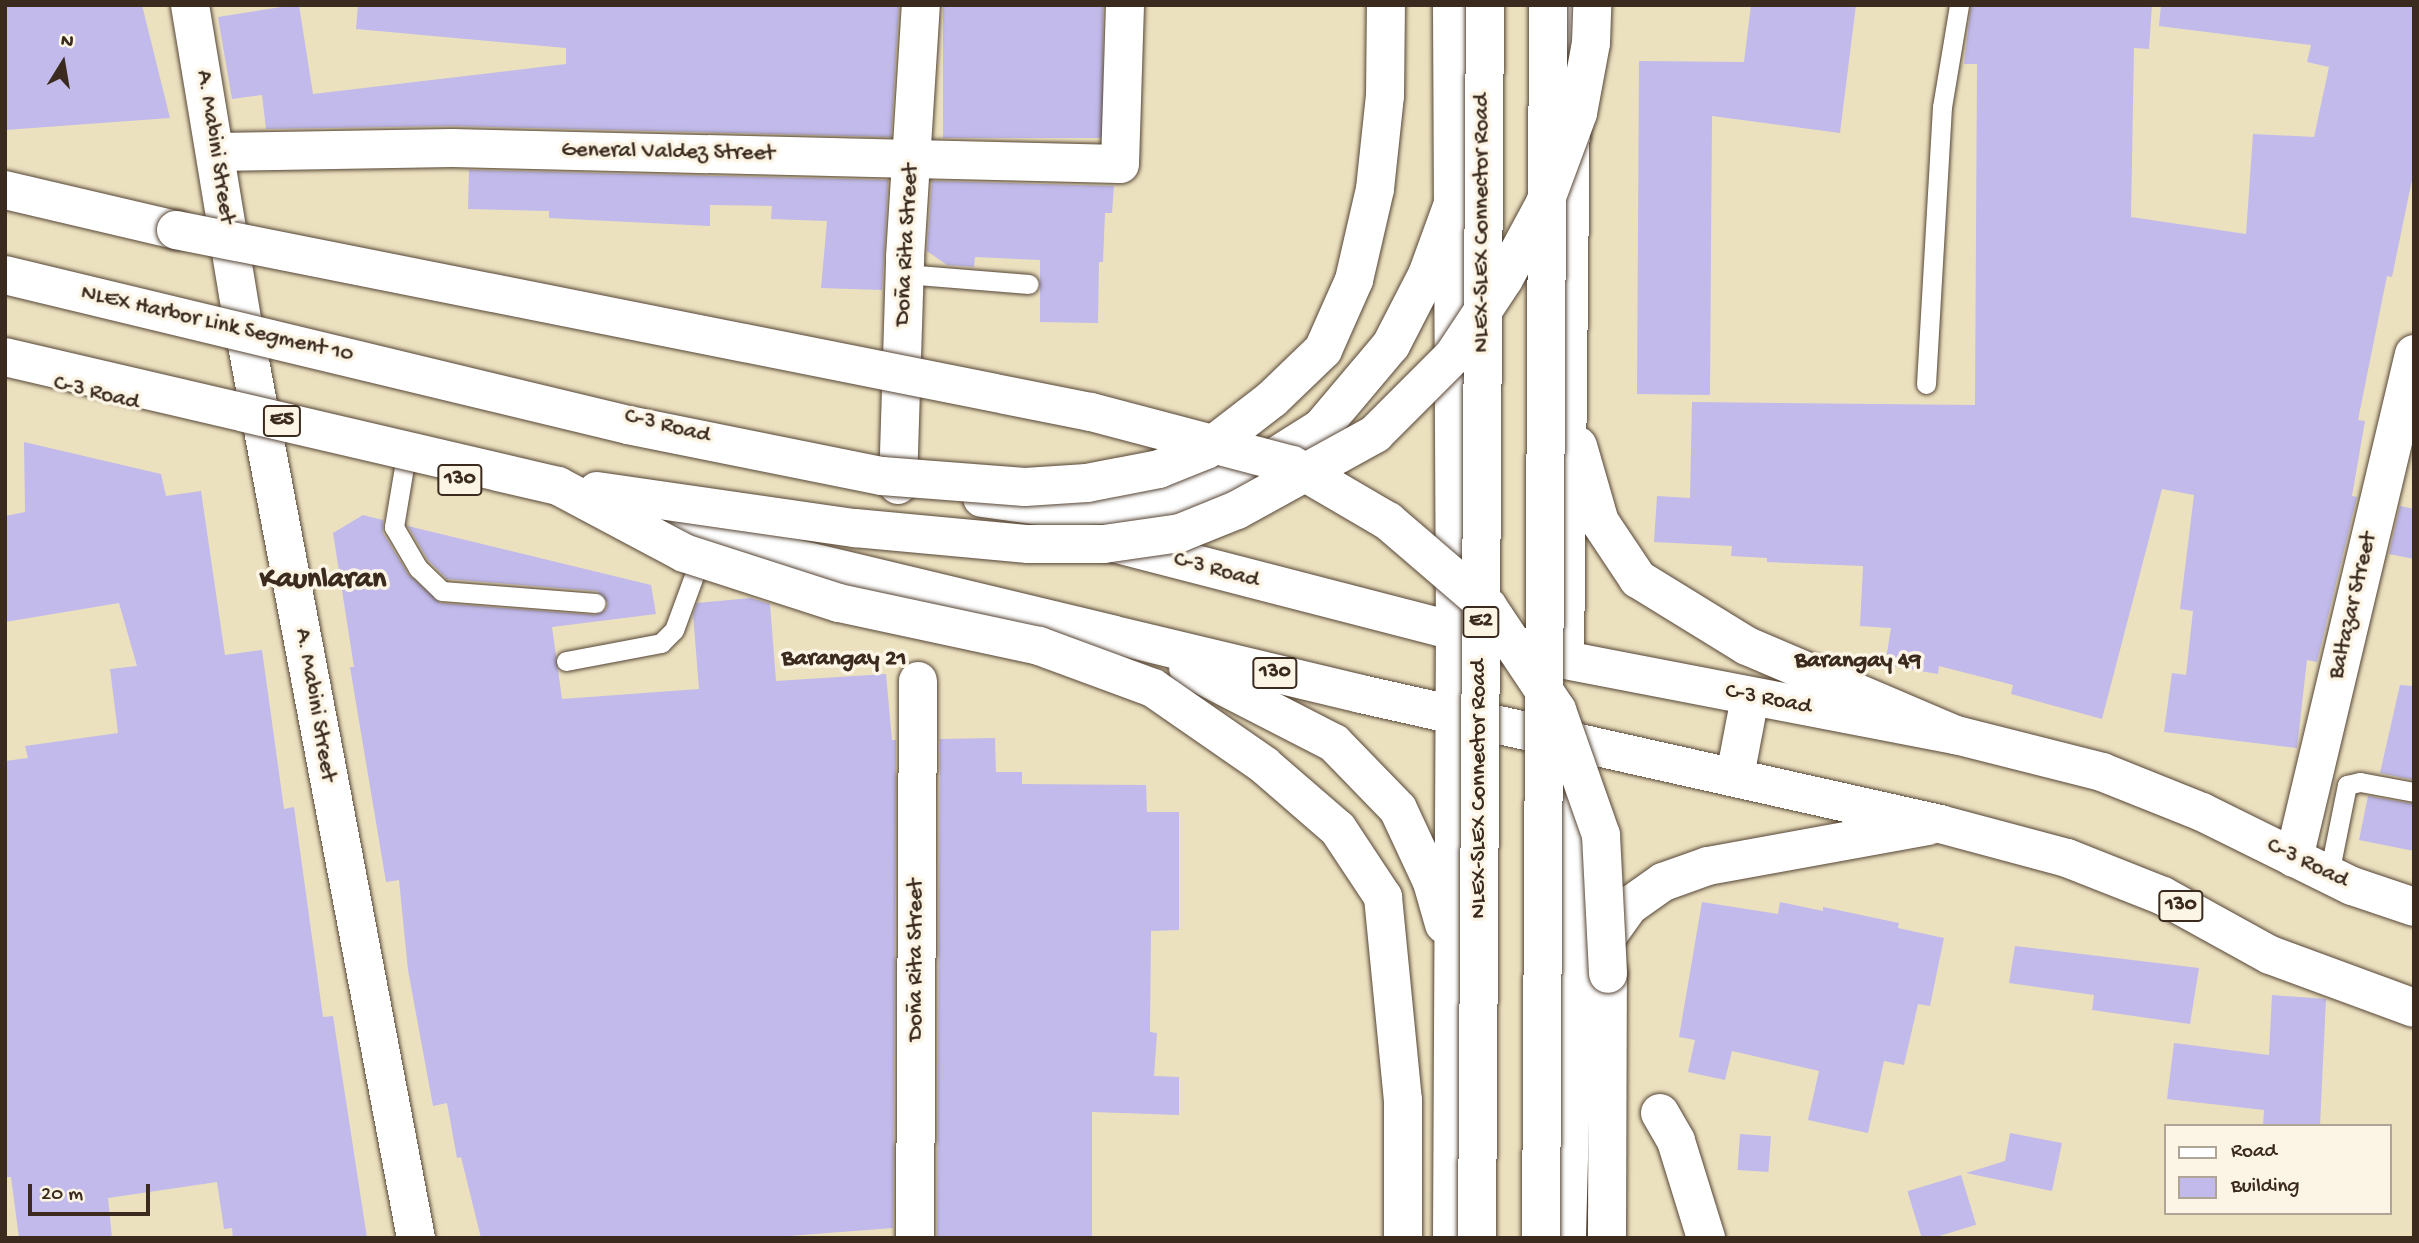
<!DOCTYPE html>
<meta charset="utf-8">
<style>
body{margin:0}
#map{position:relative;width:2419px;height:1243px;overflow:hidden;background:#ece1bf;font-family:"Gochi Hand",sans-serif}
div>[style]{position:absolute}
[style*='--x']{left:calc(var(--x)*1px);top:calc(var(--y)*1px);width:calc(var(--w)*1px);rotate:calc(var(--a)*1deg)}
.building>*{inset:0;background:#c1baea;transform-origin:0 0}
.roads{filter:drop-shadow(0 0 2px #564536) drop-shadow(0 0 2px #564536)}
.service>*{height:19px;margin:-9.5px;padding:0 9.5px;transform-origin:9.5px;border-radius:9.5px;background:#fff}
.minor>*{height:38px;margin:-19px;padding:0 19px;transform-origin:19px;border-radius:19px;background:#fff}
.secondary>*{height:38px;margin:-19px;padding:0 19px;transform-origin:19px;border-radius:19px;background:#fff}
.primary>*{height:38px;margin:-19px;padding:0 19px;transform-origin:19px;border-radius:19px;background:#fff}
.motorway>*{height:38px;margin:-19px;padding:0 19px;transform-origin:19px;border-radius:19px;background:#fff}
.bridges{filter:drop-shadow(0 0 2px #564536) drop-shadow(0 0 2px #564536)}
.motorway-bridge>*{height:38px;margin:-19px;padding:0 19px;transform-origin:19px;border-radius:19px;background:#fff}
span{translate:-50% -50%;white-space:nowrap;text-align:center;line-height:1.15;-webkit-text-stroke:7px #fcf5e5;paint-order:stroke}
.shield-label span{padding:2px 5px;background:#fcf5e5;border:2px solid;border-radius:5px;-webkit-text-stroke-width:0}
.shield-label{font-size:21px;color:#3b2a1e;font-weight:700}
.street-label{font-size:23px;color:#3b2a1e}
.neighbourhood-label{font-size:24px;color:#3b2a1e;font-weight:700}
.district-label{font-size:30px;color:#3b2a1e;font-weight:700}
.frame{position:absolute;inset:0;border:7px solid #3b2a1e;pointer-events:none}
.legend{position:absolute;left:2164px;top:1124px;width:228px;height:91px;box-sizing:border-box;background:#fcf5e5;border:2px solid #afa495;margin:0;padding:9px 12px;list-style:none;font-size:21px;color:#3b2a1e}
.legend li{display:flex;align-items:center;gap:14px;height:35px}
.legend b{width:35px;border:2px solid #afa495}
.north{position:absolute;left:28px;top:28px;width:70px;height:70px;-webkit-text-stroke:5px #fcf5e5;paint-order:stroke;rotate:11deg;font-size:19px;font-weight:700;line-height:28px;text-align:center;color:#3b2a1e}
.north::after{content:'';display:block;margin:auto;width:24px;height:32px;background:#3b2a1e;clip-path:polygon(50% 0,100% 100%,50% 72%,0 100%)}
.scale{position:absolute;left:28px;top:1184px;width:122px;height:32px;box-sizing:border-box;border:4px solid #3b2a1e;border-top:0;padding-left:9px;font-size:21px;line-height:24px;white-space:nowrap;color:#3b2a1e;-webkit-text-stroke:5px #fcf5e5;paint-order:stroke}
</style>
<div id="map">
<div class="building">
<i style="clip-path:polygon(5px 5px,142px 5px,170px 118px,5px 130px)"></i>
<i style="clip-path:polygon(294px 5px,299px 5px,313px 94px,566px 64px,566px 48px,356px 29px,358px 5px,899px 5px,891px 137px,452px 126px,266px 129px,262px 95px,232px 99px,218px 17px)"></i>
<i style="left:943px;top:5px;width:160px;height:133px"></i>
<i style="clip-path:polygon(1751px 5px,1856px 5px,1840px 133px,1712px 116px,1710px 395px,1637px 394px,1639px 61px,1744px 62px)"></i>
<i style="clip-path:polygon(1971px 5px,2152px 5px,2149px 49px,2134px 48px,2131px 217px,2246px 234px,2253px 134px,2314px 137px,2329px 67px,2307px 62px,2311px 45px,2159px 26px,2161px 5px,2414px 5px,2414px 170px,2392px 277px,2387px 276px,2358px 420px,2365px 421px,2352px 496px,2357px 497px,2317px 662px,2307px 660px,2297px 748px,2164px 732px,2172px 673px,2186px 675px,2193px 611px,2180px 609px,2194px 495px,2162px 489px,2102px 719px,2011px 694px,2013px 685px,1939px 666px,1938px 674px,1885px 665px,1891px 628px,1860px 626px,1863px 566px,1767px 562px,1767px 558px,1731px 556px,1732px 546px,1654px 542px,1657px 496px,1690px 498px,1692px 402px,1975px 405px,1977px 64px,1964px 64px)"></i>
<i style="clip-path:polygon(469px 170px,888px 180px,882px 290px,821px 288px,827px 221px,771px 219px,772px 206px,710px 205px,710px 226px,549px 218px,549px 211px,468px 209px)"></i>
<i style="clip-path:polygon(932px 181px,1114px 186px,1112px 213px,1105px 213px,1103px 262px,1099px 262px,1098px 323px,1040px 322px,1040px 260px,975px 257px,974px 267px,947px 265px,927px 251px)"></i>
<i style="clip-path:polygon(24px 442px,161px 474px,166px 496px,201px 491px,225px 655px,262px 650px,284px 809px,294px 807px,323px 1017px,333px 1016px,367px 1238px,233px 1238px,232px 1228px,224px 1229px,217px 1182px,108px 1198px,112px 1238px,19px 1238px,11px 1177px,5px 1177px,5px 761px,28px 758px,25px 746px,118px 733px,110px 669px,137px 666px,119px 603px,5px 622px,5px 516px,25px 512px)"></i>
<i style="clip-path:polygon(2400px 506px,2414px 509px,2414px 559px,2389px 554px)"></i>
<i style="clip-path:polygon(363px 515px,383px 520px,383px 533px,408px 574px,440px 603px,595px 615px,606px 610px,608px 603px,597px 591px,447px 579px,428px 560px,408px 526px,651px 585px,656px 614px,552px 627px,562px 699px,699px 689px,693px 614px,697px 603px,751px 598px,770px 604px,776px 681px,886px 674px,892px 740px,896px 740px,893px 1228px,763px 1238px,481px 1238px,461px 1157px,457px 1158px,447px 1103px,433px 1106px,408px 970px,399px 880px,386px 882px,350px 667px,354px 667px,333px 533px)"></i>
<i style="clip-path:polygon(2400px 685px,2414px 686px,2414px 780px,2380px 773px)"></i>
<i style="clip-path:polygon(995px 738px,996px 772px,1022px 772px,1022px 784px,1146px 785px,1147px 812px,1179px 812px,1179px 930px,1151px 931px,1150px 1032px,1157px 1033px,1154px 1076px,1179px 1077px,1179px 1115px,1092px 1112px,1092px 1238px,937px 1238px,940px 739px)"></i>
<i style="clip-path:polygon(2368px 796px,2414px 804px,2414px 851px,2359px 840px)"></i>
<i style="clip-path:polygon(1702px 902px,1778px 914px,1780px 902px,1823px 911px,1823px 907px,1899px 923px,1898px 928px,1944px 938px,1930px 1006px,1918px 1004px,1904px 1065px,1884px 1061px,1868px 1133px,1808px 1120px,1819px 1071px,1732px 1051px,1725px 1080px,1688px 1072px,1695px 1040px,1679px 1037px)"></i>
<i style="clip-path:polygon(2015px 946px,2199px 968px,2190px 1024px,2092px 1010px,2094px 995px,2009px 983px)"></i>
<i style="clip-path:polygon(2272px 995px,2326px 999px,2320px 1126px,2263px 1126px,2264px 1110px,2167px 1099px,2174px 1043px,2269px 1055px)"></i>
<i style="clip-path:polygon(2010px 1133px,2062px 1143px,2052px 1191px,1966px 1173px,2005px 1161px)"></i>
<i style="left:1740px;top:1134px;width:31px;height:36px;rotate:4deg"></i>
<i style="left:1961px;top:1175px;width:52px;height:56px;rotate:73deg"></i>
</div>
<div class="roads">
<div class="service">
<i style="--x:905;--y:274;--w:124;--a:4.6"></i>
<i style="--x:1926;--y:384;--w:277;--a:-86.7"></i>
<i style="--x:1942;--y:107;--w:103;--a:-80.5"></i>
<i style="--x:404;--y:467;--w:61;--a:99.5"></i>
<i style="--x:394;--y:527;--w:48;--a:59.7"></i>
<i style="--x:418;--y:568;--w:33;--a:44"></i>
<i style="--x:442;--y:591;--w:154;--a:4.5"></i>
<i style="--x:566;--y:661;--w:97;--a:-10.7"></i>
<i style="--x:661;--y:643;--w:18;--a:-45"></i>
<i style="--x:674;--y:630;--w:81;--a:-69.8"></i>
<i style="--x:2329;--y:874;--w:91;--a:-78.6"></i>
<i style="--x:2347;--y:785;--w:13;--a:-13"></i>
<i style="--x:2360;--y:782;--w:55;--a:10.5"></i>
</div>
<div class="minor">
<i style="--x:217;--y:152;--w:235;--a:-1"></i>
<i style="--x:452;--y:148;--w:668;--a:1.37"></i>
<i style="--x:1120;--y:164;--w:159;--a:-88.2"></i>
<i style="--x:898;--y:485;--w:228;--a:-88.2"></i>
<i style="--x:905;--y:257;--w:253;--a:-86.4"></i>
<i style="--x:2294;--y:858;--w:518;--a:-76.61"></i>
<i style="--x:1660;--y:1113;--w:32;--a:60"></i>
<i style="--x:1676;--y:1141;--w:102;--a:72.8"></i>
<i style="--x:915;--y:1238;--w:557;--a:-89.69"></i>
</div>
<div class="secondary">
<i style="--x:190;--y:5;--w:318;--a:80.6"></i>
<i style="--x:242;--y:319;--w:935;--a:79.28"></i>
</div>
<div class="primary">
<i style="--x:632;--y:519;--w:750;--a:13.5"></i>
<i style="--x:1361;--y:694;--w:593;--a:12.65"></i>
<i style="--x:1940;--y:824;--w:131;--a:15"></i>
<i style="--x:2067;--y:858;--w:103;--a:21.6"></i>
<i style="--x:2163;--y:896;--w:122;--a:28.9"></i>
<i style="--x:2270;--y:955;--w:153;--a:20.2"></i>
<i style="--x:1110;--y:542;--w:470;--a:14.5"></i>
<i style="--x:1565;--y:660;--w:398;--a:10.9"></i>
<i style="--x:1956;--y:735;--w:151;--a:14.2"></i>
<i style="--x:2102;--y:772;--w:108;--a:21.8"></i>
<i style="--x:2202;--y:812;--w:167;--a:26.3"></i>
<i style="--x:2352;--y:886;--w:65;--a:18.7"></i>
<i style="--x:1188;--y:668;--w:164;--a:27.2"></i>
<i style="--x:1334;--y:743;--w:92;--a:45.9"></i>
<i style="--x:1398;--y:809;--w:81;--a:65"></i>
<i style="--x:1432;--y:882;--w:44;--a:74.1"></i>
<i style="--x:1566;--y:743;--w:301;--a:88.9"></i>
<i style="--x:1572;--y:1044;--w:194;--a:91.5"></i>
<i style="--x:1735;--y:776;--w:80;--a:-79.2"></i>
<i style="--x:1594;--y:955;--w:60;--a:-54.5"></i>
<i style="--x:1629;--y:906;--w:42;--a:-35.2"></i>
<i style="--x:1663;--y:882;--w:48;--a:-19.6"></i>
<i style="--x:1708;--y:866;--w:224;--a:-10.3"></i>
<i style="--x:1452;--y:1238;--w:606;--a:-89.72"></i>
</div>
<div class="motorway">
<i style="--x:1452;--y:5;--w:627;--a:89.73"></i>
<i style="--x:5;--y:190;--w:176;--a:13.2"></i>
<i style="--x:1578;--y:446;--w:79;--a:73.9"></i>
<i style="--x:1600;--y:522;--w:69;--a:56.3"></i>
<i style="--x:1638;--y:579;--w:128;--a:31.6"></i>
<i style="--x:1747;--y:646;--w:227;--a:23.1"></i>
<i style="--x:982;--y:498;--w:66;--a:7.9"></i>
<i style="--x:1047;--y:507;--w:104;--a:-1.7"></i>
<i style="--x:1151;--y:504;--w:90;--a:-15.4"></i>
<i style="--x:1238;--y:480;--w:98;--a:-32.1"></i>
<i style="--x:1321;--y:428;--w:109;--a:-49.9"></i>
<i style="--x:1391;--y:345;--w:79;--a:-62.8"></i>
<i style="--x:1427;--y:275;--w:82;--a:-70"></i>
<i style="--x:1565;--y:660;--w:655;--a:-89.39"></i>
<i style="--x:1607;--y:1238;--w:264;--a:-89.8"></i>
</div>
</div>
<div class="bridges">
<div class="motorway-bridge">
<i style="--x:176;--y:230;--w:933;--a:11.25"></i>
<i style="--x:1091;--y:412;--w:208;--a:14.8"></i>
<i style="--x:1292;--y:465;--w:111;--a:30.3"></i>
<i style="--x:1388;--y:521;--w:132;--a:40.7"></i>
<i style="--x:1488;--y:607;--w:124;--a:56.2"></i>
<i style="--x:1557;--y:710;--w:133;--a:70.6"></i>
<i style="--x:1601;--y:835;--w:139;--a:87.1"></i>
<i style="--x:5;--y:275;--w:641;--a:13.54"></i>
<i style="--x:628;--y:425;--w:259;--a:11.4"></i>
<i style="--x:882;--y:476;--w:143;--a:4.4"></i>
<i style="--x:1025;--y:487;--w:62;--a:-3.7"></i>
<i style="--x:1087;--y:483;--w:73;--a:-11"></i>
<i style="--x:1159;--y:469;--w:51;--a:-22"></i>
<i style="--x:1206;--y:450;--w:83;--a:-37.7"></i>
<i style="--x:1272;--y:399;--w:71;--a:-43.9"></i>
<i style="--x:1323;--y:350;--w:77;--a:-66.1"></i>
<i style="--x:1354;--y:280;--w:93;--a:-77"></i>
<i style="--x:1375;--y:189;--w:94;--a:-83.9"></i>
<i style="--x:1385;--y:96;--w:91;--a:-89.4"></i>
<i style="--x:5;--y:357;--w:568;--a:13.13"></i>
<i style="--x:558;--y:486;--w:143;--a:28"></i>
<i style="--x:684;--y:553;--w:163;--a:17.9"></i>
<i style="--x:839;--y:603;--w:205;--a:12.1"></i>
<i style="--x:1039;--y:646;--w:121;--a:20.2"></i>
<i style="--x:1153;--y:688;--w:135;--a:34.7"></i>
<i style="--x:1264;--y:765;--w:98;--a:40.9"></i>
<i style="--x:1338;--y:829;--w:82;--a:56.5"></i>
<i style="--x:1383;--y:897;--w:204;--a:84.4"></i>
<i style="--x:1403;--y:1100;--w:138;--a:90"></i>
<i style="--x:597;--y:491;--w:261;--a:8.2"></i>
<i style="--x:855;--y:528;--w:174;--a:5.3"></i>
<i style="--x:1028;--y:544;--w:76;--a:0"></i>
<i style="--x:1104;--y:544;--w:77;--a:-8.2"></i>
<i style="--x:1180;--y:533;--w:61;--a:-22"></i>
<i style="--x:1237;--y:510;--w:158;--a:-28.8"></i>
<i style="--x:1375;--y:434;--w:110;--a:-45"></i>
<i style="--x:1453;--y:356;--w:92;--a:-56.5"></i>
<i style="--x:1504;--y:279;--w:84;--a:-61.6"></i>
<i style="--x:1544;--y:205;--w:98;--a:-69.7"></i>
<i style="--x:1578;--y:113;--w:71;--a:-79.5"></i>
<i style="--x:1591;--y:43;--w:38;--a:-88"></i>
<i style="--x:1477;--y:1238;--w:1233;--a:-89.63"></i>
<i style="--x:1541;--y:1238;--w:1233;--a:-89.67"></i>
</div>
</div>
<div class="shield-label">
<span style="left:282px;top:421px">E5</span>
<span style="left:460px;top:480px">130</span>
<span style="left:1481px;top:622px">E2</span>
<span style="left:1275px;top:673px">130</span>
<span style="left:2181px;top:906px">130</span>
</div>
<div class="street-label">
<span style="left:214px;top:147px;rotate:81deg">A. Mabini Street</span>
<span style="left:668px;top:153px;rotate:1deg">General Valdez Street</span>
<span style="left:1483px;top:223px;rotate:-90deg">NLEX-SLEX Connector Road</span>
<span style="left:908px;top:245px;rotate:-87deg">Doña Rita Street</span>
<span style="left:217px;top:325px;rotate:13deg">NLEX Harbor Link Segment 10</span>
<span style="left:96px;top:394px;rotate:14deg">C-3 Road</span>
<span style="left:667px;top:427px;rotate:14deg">C-3 Road</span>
<span style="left:1216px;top:571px;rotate:15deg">C-3 Road</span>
<span style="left:2354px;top:606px;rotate:-77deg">Baltazar Street</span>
<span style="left:1768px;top:700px;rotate:11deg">C-3 Road</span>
<span style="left:314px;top:705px;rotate:80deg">A. Mabini Street</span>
<span style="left:1480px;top:789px;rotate:-90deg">NLEX-SLEX Connector Road</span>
<span style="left:2307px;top:864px;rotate:26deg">C-3 Road</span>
<span style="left:917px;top:960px;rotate:-90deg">Doña Rita Street</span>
</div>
<div class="neighbourhood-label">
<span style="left:844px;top:660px">Barangay 21</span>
<span style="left:1858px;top:662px">Barangay 49</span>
</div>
<div class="district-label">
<span style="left:323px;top:581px">Kaunlaran</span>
</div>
<div class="frame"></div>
<ul class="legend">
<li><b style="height:9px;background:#fff"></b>Road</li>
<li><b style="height:19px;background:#c1baea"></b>Building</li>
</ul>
<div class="north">N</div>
<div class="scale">20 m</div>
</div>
